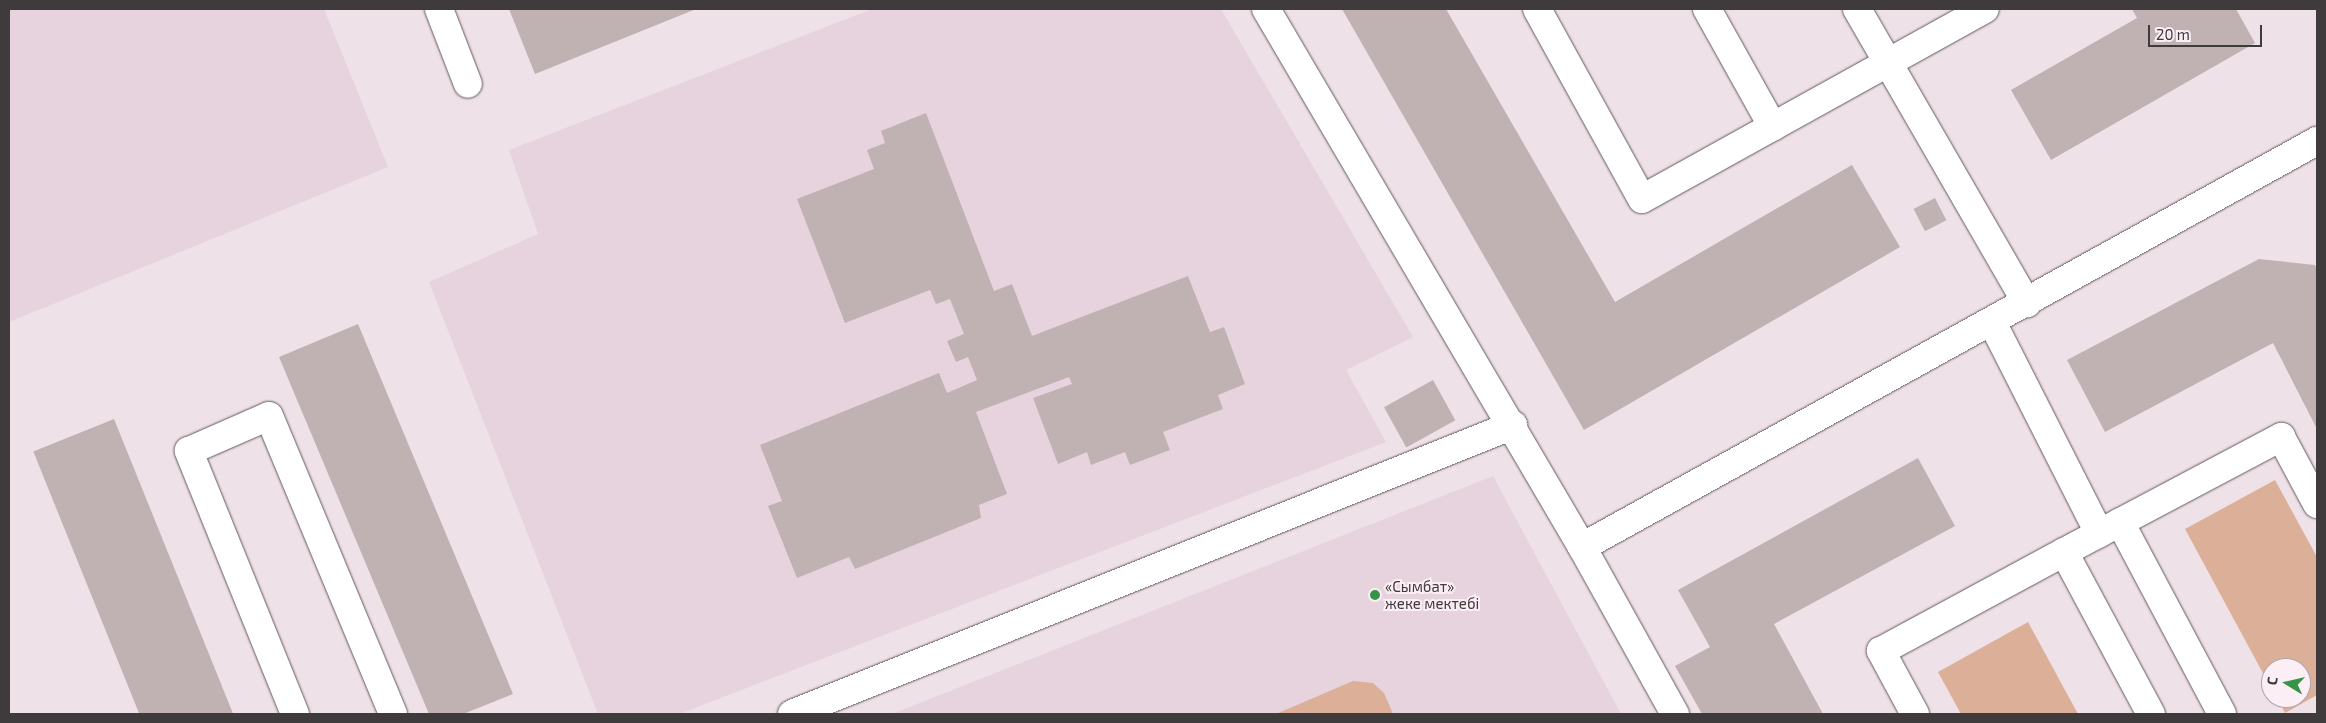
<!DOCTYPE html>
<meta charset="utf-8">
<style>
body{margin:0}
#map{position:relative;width:2326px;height:723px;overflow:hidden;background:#eee1e7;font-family:"Exo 2",sans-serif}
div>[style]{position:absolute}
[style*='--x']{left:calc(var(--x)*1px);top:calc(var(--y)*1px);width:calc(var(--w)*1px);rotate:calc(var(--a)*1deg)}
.built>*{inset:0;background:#e7d3dd}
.green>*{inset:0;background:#dcb098}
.building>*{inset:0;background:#c0b2b2;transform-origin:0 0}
.roads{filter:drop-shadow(0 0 1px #63585e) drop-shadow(0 0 1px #63585e)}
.minor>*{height:28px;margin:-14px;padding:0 14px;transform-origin:14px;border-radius:14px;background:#fff}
.dots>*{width:14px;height:14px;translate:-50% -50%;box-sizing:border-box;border:2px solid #fbeef5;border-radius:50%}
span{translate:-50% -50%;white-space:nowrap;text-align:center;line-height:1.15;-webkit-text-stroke:4px #fbeef5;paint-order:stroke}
.poi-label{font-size:15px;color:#3f3a3c}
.left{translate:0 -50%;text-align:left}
.frame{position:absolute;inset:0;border:10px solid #3f3a3c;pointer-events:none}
.north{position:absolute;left:2261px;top:658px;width:50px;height:50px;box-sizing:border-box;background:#fbeef5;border:1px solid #b0a6ab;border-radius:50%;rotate:279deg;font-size:14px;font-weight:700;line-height:20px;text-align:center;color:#3f3a3c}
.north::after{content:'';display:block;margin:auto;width:18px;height:22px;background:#369447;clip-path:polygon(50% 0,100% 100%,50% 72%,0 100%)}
.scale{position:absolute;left:2148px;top:25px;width:114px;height:22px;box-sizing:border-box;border:2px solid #3f3a3c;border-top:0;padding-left:6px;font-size:15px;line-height:18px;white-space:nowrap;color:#3f3a3c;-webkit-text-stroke:4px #fbeef5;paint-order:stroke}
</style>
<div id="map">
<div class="built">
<i style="clip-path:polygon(9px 9px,324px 9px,388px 167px,9px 322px)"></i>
<i style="clip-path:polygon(872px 9px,1221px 9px,1413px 337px,1346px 370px,1386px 442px,679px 714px,598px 714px,429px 282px,538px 234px,509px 150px)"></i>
<i style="clip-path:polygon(1493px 476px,1621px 714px,892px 714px)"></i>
</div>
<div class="green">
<i style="clip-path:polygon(2275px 480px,2317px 557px,2317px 695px,2285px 713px,2277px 698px,2301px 698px,2301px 668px,2271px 668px,2271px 688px,2185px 529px)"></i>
<i style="clip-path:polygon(2028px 622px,2078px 714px,1961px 714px,1938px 672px)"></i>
<i style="clip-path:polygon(1353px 681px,1373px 683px,1384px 693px,1393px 714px,1276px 714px)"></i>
</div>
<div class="building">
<i style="clip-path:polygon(509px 9px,696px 9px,535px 74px)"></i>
<i style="clip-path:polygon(1342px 9px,1446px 9px,1615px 302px,1852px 165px,1900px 247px,1584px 430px)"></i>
<i style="clip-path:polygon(2132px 9px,2236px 9px,2255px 43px,2051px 160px,2011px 90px,2137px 18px)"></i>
<i style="clip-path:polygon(926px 113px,994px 291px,1012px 284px,1032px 336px,1188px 276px,1210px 332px,1224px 327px,1245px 384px,1218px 395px,1223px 409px,1163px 432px,1170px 450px,1130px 465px,1125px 452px,1091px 465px,1087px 452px,1058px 464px,1033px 398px,1072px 384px,1069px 377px,976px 412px,1007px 494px,979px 505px,981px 518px,855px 569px,849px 557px,797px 578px,768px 506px,782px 501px,760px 445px,939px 373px,947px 393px,977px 380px,968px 357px,956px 362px,947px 341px,964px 334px,950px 299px,936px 304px,930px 290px,845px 323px,797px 199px,874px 169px,867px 150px,885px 143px,881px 131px)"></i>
<i style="left:1935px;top:198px;width:25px;height:24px;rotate:63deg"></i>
<i style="clip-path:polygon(2259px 259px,2315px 265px,2317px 270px,2317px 429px,2273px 343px,2105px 432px,2067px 360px)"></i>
<i style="clip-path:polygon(358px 324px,513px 694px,463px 714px,429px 714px,279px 357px)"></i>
<i style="left:1433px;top:380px;width:46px;height:56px;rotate:61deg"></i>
<i style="left:114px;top:419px;width:319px;height:87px;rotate:68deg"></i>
<i style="clip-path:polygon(1918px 458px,1955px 526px,1774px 624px,1823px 714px,1702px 714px,1675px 666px,1710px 647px,1678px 590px)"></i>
</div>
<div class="roads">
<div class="minor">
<i style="--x:439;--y:9;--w:80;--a:68.9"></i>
<i style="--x:1266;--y:9;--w:624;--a:59.57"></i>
<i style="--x:1537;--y:9;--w:217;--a:61.1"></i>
<i style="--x:1642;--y:199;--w:392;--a:-29"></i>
<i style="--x:1707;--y:9;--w:135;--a:60.8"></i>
<i style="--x:1857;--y:9;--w:340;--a:60"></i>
<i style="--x:1992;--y:322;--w:237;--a:63.1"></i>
<i style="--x:2120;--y:522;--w:217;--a:62"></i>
<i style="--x:2064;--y:552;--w:246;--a:-27.9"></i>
<i style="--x:2281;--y:437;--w:76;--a:61.8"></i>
<i style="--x:295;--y:714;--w:284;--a:-112"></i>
<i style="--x:189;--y:451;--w:87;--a:-23.6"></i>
<i style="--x:269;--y:416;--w:323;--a:67.4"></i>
<i style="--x:792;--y:714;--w:777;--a:-21.84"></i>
<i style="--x:1675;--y:714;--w:191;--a:-119.1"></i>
<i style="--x:1582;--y:547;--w:840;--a:-28.92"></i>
<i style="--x:1915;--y:714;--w:72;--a:-118.4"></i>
<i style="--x:1881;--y:651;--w:208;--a:-28.4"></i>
<i style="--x:2064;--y:552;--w:184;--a:61.8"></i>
</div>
</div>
<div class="dots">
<i style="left:1375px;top:595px;background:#369447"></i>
</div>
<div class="poi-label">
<span class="left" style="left:1385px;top:595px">«Сымбат»<br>жеке мектебі</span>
</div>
<div class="frame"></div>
<div class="north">С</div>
<div class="scale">20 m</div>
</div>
